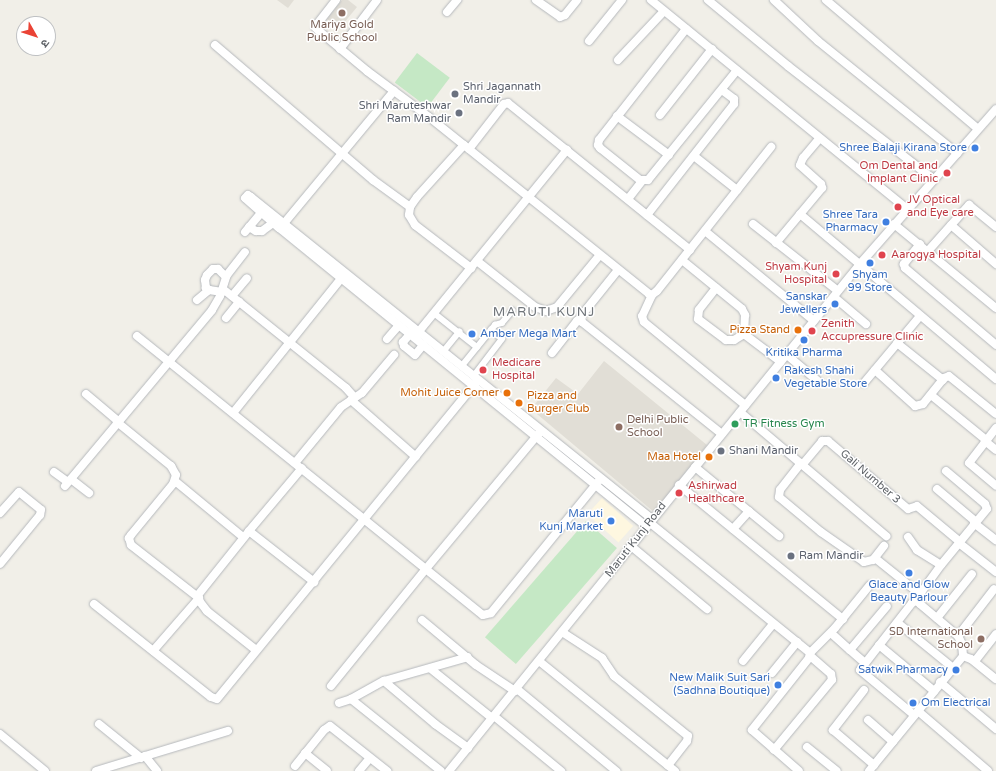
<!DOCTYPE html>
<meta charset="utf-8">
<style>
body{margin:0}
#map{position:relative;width:996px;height:771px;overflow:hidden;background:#f1efe8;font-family:"Varela Round","Noto Sans Devanagari",sans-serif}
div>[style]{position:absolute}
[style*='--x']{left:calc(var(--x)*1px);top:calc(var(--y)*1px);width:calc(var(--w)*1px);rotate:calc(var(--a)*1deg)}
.commercial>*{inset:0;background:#fef7e0;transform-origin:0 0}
.education>*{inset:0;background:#e1ded6}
.green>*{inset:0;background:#c5e8c5;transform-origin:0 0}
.roads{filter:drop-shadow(0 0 1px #b5b8bc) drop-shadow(0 0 1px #b5b8bc)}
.pedestrian>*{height:5.5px;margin:-2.75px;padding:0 2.75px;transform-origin:2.75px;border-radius:2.75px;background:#fff}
.minor>*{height:8px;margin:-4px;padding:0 4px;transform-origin:4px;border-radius:4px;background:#fff}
.dots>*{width:11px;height:11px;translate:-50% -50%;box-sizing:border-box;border:2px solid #fff;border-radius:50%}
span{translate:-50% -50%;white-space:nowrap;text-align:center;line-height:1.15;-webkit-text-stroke:3px #fff;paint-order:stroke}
.education-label{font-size:11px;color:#785e54}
.left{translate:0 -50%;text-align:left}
.right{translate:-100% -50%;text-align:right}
.worship-label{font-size:11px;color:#5b616d}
.shop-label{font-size:11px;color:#366cbe}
.health-label{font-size:11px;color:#be3a42}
.food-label{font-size:11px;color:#c56008}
.leisure-label{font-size:11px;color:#27864d}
.street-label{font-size:11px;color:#5f6368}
.quarter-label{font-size:13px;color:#70757a;letter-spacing:1px}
.north{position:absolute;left:16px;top:16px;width:40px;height:40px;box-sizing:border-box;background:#fff;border:1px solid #bfc1c3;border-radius:50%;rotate:129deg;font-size:11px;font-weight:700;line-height:16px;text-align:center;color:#5f6368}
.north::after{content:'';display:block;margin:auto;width:14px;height:18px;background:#ea4335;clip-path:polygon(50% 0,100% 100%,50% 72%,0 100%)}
</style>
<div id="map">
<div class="commercial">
<i style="left:602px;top:498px;width:42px;height:22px;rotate:42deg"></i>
</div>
<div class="education">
<i style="clip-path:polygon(277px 0,294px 0,288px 8px)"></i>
<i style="clip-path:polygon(342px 0,348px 0,357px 7px,339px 29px,327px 19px)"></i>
<i style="clip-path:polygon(604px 361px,707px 445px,654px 512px,531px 409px,556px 378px,578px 394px)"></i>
</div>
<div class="green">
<i style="left:417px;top:53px;width:41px;height:37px;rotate:37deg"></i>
<i style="left:586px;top:521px;width:41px;height:154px;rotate:41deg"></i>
</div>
<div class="roads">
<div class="pedestrian">
<i style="--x:434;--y:313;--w:55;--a:38.3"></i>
<i style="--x:443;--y:352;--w:26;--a:-51"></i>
<i style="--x:461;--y:367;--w:54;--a:-51"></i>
<i style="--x:495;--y:325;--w:7;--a:-16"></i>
<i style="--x:502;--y:323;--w:16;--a:-50"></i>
<i style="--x:473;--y:377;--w:48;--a:-52.7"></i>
<i style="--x:502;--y:339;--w:14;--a:-141"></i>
</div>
<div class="minor">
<i style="--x:336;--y:0;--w:31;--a:128"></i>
<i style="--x:317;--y:24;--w:4;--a:104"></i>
<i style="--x:316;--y:28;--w:3;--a:45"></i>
<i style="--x:318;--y:30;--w:64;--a:39.9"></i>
<i style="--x:367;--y:71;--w:77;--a:36.6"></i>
<i style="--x:429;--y:117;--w:282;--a:38.8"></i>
<i style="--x:649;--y:294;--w:3;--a:18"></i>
<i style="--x:652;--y:295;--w:6;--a:-39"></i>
<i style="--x:657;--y:291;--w:184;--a:-51.6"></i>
<i style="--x:536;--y:0;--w:29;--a:35"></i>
<i style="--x:560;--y:17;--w:5;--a:-22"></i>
<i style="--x:565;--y:15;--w:19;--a:-51"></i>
<i style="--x:651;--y:0;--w:330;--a:39.2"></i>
<i style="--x:708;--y:0;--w:104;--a:39.5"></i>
<i style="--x:788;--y:66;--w:184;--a:37.9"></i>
<i style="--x:774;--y:0;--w:60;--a:43"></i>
<i style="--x:818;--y:41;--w:179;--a:38.9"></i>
<i style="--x:826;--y:0;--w:199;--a:40.3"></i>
<i style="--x:447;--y:12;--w:16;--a:-50"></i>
<i style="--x:686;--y:29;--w:141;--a:128.1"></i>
<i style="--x:599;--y:140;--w:5;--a:101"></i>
<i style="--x:598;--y:145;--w:4;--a:56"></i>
<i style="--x:600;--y:148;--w:51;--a:38.7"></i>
<i style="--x:640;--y:180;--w:8;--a:0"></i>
<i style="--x:648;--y:180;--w:141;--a:-51"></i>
<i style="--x:589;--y:41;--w:53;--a:-51.2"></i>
<i style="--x:215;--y:45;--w:208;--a:40.5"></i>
<i style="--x:373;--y:180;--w:46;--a:36.1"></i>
<i style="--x:340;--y:49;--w:61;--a:-52.9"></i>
<i style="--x:618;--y:60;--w:67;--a:-46.8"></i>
<i style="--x:660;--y:115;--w:84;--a:-51.8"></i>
<i style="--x:617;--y:116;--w:65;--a:36.9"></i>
<i style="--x:464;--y:145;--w:70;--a:132.1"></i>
<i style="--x:417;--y:197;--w:12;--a:125"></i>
<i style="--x:410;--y:207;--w:8;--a:97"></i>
<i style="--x:409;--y:215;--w:12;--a:59"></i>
<i style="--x:415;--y:225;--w:71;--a:37.5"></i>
<i style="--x:469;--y:149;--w:57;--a:-52.1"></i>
<i style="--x:504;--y:104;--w:4;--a:-14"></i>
<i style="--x:508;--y:103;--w:234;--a:38.9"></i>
<i style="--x:694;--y:156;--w:55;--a:38.3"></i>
<i style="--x:628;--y:199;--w:23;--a:-52"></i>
<i style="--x:800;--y:214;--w:256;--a:40.1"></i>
<i style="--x:647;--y:215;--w:141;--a:-51.9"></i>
<i style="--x:734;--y:104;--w:5;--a:-90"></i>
<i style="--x:734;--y:99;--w:15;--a:-143"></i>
<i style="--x:753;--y:224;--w:108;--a:38.2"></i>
<i style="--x:894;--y:224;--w:132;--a:39.5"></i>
<i style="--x:951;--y:225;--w:60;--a:40.9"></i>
<i style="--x:249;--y:227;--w:8;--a:30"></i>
<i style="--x:256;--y:231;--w:6;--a:0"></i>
<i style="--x:262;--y:231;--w:14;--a:-36"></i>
<i style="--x:281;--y:227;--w:177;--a:-50.3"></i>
<i style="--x:705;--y:231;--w:141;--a:39.5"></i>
<i style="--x:245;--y:232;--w:25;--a:-50"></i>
<i style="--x:776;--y:243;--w:72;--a:-50.1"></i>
<i style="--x:822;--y:188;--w:4;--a:-104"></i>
<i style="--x:821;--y:184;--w:28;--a:-138"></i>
<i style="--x:800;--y:165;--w:8;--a:-67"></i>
<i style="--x:803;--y:158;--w:25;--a:-50"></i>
<i style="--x:920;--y:244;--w:26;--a:129"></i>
<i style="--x:904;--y:264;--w:4;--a:76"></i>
<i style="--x:905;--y:268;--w:119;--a:40.2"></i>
<i style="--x:928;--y:251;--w:62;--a:-48.3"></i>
<i style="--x:969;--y:205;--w:35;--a:39"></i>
<i style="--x:682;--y:260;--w:77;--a:39.2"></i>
<i style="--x:742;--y:309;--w:7;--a:63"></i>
<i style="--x:745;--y:315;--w:19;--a:93"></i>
<i style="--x:744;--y:334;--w:46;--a:37.1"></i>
<i style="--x:477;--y:261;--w:74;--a:38.4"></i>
<i style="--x:535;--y:307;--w:12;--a:20"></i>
<i style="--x:546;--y:311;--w:12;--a:-20"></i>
<i style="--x:557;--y:307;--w:66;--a:-50.5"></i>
<i style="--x:618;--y:270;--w:59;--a:128.8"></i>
<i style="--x:581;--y:316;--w:6;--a:81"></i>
<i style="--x:582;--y:322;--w:179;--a:38.7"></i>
<i style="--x:716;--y:288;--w:28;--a:128"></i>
<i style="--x:699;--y:310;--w:9;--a:96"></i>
<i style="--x:698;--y:319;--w:35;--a:37"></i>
<i style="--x:726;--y:340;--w:8;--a:0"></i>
<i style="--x:734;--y:340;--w:12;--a:-31"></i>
<i style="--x:223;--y:289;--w:158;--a:38.8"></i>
<i style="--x:346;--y:388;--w:13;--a:48"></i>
<i style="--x:222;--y:292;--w:13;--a:-171"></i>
<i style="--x:209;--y:290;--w:4;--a:-146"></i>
<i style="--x:206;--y:288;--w:8;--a:-97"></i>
<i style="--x:205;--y:280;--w:5;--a:-68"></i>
<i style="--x:207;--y:275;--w:8;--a:-45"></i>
<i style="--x:213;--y:269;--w:5;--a:0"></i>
<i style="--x:218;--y:269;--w:11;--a:45"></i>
<i style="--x:652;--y:295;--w:23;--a:115"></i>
<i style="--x:642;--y:316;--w:6;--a:72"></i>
<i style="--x:644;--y:322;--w:131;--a:39.4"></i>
<i style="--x:232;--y:296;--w:23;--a:-50"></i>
<i style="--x:834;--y:297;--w:42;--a:40.2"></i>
<i style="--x:197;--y:300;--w:16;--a:-40"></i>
<i style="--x:226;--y:318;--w:21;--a:-51"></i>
<i style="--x:410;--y:334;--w:11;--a:131"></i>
<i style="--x:403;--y:342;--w:4;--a:76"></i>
<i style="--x:404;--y:346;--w:14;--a:39"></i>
<i style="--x:415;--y:355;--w:13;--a:-51"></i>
<i style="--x:416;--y:335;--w:239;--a:-50.8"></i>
<i style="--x:137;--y:336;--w:444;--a:38.9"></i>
<i style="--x:483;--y:615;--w:8;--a:-14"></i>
<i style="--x:491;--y:613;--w:169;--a:-50.8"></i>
<i style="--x:387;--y:339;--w:18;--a:-49"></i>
<i style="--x:897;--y:343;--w:59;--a:38.8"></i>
<i style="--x:552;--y:353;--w:41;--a:-52"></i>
<i style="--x:577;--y:321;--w:5;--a:-37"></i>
<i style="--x:787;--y:355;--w:42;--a:40.2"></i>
<i style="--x:875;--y:370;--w:54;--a:42"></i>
<i style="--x:915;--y:406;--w:8;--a:-14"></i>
<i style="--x:923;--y:404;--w:33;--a:-51"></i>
<i style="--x:944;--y:378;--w:5;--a:-22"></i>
<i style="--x:949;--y:376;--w:60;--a:39"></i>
<i style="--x:864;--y:383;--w:87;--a:-50.1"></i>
<i style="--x:86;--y:394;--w:42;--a:40.2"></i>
<i style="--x:931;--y:395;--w:71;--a:39.3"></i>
<i style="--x:351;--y:400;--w:86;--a:41.2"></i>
<i style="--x:740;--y:412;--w:192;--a:40.3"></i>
<i style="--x:233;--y:413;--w:177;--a:-51.2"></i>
<i style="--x:117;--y:422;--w:70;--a:39.2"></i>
<i style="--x:171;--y:466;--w:10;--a:61"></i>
<i style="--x:176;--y:475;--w:9;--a:108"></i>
<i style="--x:173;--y:484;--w:66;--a:129.5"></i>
<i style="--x:131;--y:535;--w:4;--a:124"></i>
<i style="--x:129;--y:538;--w:7;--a:74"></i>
<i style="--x:131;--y:545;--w:86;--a:37.9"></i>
<i style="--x:199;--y:598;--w:70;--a:131"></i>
<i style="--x:996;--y:428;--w:44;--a:127.6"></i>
<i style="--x:969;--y:463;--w:35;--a:40"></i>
<i style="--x:985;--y:441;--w:14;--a:39"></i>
<i style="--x:295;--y:463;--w:72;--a:-50.6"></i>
<i style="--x:341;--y:407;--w:25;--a:-34"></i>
<i style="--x:362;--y:393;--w:50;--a:-49.9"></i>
<i style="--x:801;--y:463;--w:34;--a:128"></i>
<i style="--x:780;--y:490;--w:7;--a:98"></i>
<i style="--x:779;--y:497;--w:55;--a:39.8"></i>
<i style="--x:821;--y:532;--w:52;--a:34.9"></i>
<i style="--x:864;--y:562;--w:9;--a:-13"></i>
<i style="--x:873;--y:560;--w:18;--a:-52"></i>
<i style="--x:803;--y:464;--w:30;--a:-50"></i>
<i style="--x:822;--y:441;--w:6;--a:0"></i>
<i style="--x:828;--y:441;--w:105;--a:40.4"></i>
<i style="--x:908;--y:509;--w:9;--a:-18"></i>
<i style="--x:917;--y:506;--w:56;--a:39.9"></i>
<i style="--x:695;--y:467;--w:109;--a:39.4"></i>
<i style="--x:946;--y:471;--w:51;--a:40.2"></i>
<i style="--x:985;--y:504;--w:5;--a:68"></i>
<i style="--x:987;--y:509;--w:72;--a:129.4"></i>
<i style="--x:941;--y:565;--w:34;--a:126"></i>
<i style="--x:921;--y:593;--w:8;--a:113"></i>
<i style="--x:918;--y:600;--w:4;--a:63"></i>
<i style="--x:920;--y:604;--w:50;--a:40.1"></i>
<i style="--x:958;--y:636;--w:9;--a:63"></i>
<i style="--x:962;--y:644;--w:12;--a:85"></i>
<i style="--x:54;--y:472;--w:17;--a:36"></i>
<i style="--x:71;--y:479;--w:23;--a:38"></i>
<i style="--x:175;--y:481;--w:88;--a:39.5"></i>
<i style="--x:679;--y:485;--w:212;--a:39.3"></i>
<i style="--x:65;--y:486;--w:229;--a:-50.1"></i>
<i style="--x:212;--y:310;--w:16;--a:-60"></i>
<i style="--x:220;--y:296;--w:22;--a:-72"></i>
<i style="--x:227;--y:275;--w:29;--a:-52"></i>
<i style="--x:937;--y:489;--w:51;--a:40.2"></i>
<i style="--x:0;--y:513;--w:28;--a:-48"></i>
<i style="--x:19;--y:492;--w:28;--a:39"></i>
<i style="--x:41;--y:510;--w:5;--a:101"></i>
<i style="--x:40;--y:515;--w:63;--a:129.2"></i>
<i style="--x:649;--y:522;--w:208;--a:39.1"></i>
<i style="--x:810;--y:653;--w:5;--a:101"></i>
<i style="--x:809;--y:658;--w:92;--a:128.4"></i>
<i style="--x:752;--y:730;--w:62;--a:41.1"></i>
<i style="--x:974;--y:523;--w:28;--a:38"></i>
<i style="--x:646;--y:526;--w:473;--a:-140.9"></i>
<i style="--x:279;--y:228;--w:45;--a:-138.6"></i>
<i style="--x:245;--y:198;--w:4;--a:-45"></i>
<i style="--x:248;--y:195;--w:4;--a:34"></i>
<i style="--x:251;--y:197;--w:514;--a:38.76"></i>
<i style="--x:733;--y:529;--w:24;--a:-48"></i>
<i style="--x:249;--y:531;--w:83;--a:38.1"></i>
<i style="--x:908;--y:537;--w:16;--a:55"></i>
<i style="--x:917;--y:550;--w:28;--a:32"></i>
<i style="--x:959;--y:543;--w:47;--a:38.1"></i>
<i style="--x:631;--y:546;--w:99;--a:39.7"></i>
<i style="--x:875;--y:558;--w:58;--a:38.7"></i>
<i style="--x:94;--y:604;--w:149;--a:38.5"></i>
<i style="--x:211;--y:697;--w:6;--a:18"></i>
<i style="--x:217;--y:699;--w:409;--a:-50.7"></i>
<i style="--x:937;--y:618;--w:56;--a:-51.5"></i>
<i style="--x:422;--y:620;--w:70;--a:39.8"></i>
<i style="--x:476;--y:665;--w:47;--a:33.7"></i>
<i style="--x:898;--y:623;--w:70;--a:39.2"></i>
<i style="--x:562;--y:632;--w:48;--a:33"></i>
<i style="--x:602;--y:658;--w:22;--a:56"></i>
<i style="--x:614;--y:676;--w:95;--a:39"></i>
<i style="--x:688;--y:736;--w:5;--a:101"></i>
<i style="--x:687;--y:741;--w:31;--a:128"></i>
<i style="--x:831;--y:633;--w:25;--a:42"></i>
<i style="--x:850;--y:650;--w:57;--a:-49.9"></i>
<i style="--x:958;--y:636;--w:59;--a:-52.5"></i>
<i style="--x:879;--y:645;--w:72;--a:39.9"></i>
<i style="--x:256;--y:650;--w:63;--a:-141.5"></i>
<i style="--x:207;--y:611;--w:11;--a:-128"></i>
<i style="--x:200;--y:602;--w:7;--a:-106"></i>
<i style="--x:198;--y:595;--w:82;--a:-51.4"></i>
<i style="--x:249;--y:531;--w:82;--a:-49.9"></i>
<i style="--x:850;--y:650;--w:20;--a:41"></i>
<i style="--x:810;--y:653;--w:35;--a:-45"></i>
<i style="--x:835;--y:628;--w:55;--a:-50.9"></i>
<i style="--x:539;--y:661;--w:175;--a:39"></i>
<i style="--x:743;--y:661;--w:48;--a:-51"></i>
<i style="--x:975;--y:661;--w:34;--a:-52"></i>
<i style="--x:431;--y:669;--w:78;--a:38.8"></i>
<i style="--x:772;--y:673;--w:40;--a:-51"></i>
<i style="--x:384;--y:681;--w:67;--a:40.1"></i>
<i style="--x:435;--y:724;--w:41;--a:36"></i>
<i style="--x:940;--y:682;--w:73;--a:40"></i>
<i style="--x:331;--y:686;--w:149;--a:-51"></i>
<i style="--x:425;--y:570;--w:178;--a:-50.2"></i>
<i style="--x:517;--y:689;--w:129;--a:39.6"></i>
<i style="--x:864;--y:690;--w:51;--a:127.8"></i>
<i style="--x:833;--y:730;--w:54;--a:40.5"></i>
<i style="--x:351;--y:699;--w:115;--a:38.7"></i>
<i style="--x:339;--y:703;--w:13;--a:-18"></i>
<i style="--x:351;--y:699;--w:38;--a:-29"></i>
<i style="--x:384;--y:681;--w:87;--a:-15.9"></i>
<i style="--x:918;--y:711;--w:92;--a:40.6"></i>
<i style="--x:914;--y:715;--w:70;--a:-140.2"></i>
<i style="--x:860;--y:670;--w:85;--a:-52.2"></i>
<i style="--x:912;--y:603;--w:7;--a:-27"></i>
<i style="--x:494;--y:716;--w:87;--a:39.4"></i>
<i style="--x:868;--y:720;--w:33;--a:41"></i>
<i style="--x:99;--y:724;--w:54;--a:39"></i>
<i style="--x:0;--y:734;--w:58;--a:39.4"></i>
<i style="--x:807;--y:747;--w:38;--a:39"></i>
<i style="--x:774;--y:750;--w:91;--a:-50.4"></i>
<i style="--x:832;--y:680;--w:6;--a:-99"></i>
<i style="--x:831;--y:674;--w:28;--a:-139"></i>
<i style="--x:305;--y:753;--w:28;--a:39"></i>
<i style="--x:145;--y:756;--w:19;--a:51"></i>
<i style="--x:295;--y:766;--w:46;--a:-51.1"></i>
<i style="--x:324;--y:730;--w:7;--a:-34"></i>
<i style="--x:330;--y:726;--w:73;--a:38.3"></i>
<i style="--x:96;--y:771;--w:138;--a:-16.9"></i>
<i style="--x:359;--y:771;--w:17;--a:-50"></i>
<i style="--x:449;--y:771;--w:653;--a:-50.97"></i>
<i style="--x:860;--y:264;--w:206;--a:-48.7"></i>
<i style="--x:869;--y:771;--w:149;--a:-50.7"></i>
<i style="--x:963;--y:656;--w:9;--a:21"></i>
<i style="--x:971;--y:659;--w:32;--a:39"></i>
</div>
</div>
<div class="dots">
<i style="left:342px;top:13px;background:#8d6e63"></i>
<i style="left:455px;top:94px;background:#6b7280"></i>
<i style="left:459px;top:113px;background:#6b7280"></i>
<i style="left:975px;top:148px;background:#3f7fe0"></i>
<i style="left:947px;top:173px;background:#e0444e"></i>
<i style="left:898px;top:207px;background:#e0444e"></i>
<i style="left:886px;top:222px;background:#3f7fe0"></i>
<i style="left:882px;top:255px;background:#e0444e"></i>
<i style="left:870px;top:263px;background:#3f7fe0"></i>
<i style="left:836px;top:274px;background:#e0444e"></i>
<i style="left:835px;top:304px;background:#3f7fe0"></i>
<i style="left:798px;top:330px;background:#e8710a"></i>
<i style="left:812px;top:331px;background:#e0444e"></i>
<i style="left:472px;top:334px;background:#3f7fe0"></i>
<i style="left:804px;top:340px;background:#3f7fe0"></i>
<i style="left:483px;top:370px;background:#e0444e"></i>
<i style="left:776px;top:378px;background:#3f7fe0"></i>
<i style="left:507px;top:393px;background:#e8710a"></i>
<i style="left:519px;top:403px;background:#e8710a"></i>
<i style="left:735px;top:424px;background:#2e9e5b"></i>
<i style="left:619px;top:427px;background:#8d6e63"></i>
<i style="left:721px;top:451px;background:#6b7280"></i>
<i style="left:709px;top:457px;background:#e8710a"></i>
<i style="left:679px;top:493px;background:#e0444e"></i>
<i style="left:611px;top:521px;background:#3f7fe0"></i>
<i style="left:791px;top:556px;background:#6b7280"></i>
<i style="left:909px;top:573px;background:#3f7fe0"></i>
<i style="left:981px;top:639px;background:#8d6e63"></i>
<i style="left:956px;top:670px;background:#3f7fe0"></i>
<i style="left:778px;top:685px;background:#3f7fe0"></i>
<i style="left:913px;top:703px;background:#3f7fe0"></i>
</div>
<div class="education-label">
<span style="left:342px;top:32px">Mariya Gold<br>Public School</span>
<span class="left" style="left:627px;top:427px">Delhi Public<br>School</span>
<span class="right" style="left:973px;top:639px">SD International<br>School</span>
</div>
<div class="worship-label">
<span class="left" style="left:463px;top:94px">Shri Jagannath<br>Mandir</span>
<span class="right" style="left:451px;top:113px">Shri Maruteshwar<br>Ram Mandir</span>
<span class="left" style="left:729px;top:451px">Shani Mandir</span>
<span class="left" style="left:799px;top:556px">Ram Mandir</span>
</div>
<div class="shop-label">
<span class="right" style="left:967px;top:148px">Shree Balaji Kirana Store</span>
<span class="right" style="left:878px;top:222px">Shree Tara<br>Pharmacy</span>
<span style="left:870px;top:282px">Shyam<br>99 Store</span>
<span class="right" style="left:827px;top:304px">Sanskar<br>Jewellers</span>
<span class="left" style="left:480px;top:334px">Amber Mega Mart</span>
<span style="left:804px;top:353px">Kritika Pharma</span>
<span class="left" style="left:784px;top:378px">Rakesh Shahi<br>Vegetable Store</span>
<span class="right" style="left:603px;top:521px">Maruti<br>Kunj Market</span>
<span style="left:909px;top:592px">Glace and Glow<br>Beauty Parlour</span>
<span class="right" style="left:948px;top:670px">Satwik Pharmacy</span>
<span class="right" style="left:770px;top:685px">New Malik Suit Sari<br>(Sadhna Boutique)</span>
<span class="left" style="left:921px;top:703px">Om Electrical</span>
</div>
<div class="health-label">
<span class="right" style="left:938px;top:173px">Om Dental and<br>Implant Clinic</span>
<span class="left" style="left:907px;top:207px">JV Optical<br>and Eye care</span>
<span class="left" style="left:891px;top:255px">Aarogya Hospital</span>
<span class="right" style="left:827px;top:274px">Shyam Kunj<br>Hospital</span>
<span class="left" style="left:821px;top:331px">Zenith<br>Accupressure Clinic</span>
<span class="left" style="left:492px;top:370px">Medicare<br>Hospital</span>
<span class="left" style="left:688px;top:493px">Ashirwad<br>Healthcare</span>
</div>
<div class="food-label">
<span class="right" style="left:790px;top:330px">Pizza Stand</span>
<span class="right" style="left:499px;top:393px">Mohit Juice Corner</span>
<span class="left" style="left:527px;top:403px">Pizza and<br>Burger Club</span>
<span class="right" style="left:701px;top:457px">Maa Hotel</span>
</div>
<div class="leisure-label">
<span class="left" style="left:743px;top:424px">TR Fitness Gym</span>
</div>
<div class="street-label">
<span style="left:870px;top:477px;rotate:41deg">Gali Number 3</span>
<span style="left:636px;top:540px;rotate:-52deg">Maruti Kunj Road</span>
</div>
<div class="quarter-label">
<span style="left:544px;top:312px">MARUTI KUNJ</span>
</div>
<div class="north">उ</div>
</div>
